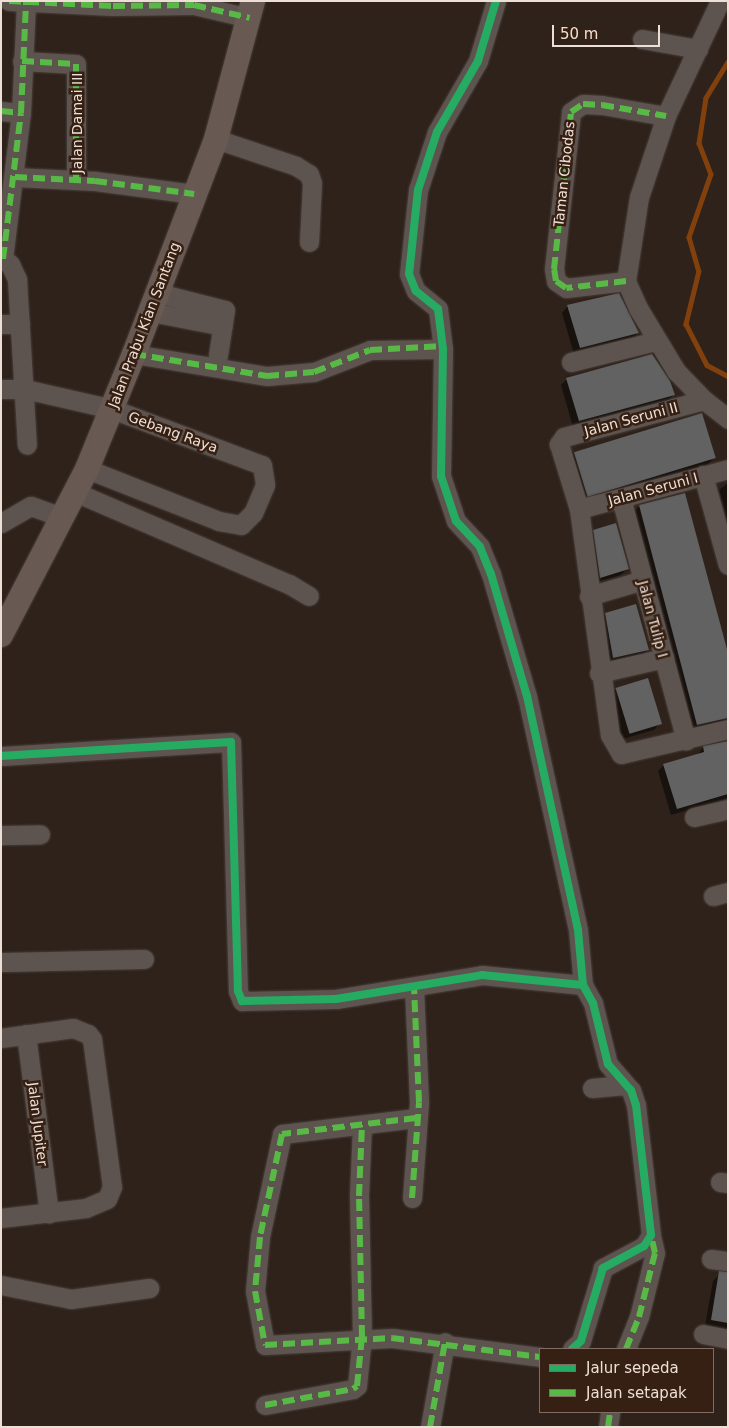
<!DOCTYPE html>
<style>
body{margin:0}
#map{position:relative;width:729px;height:1428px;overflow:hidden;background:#2e221b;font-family:"DejaVu Sans",sans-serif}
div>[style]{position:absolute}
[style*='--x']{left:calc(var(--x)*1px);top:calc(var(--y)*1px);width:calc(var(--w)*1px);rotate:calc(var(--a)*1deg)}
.shadow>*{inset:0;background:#0007}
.stream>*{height:4.5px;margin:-2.25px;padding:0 2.25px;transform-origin:2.25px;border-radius:2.25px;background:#82410c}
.building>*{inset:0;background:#616261;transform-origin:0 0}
.roads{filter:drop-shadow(0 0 1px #493e39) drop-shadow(0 0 1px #493e39)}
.minor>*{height:19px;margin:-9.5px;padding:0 9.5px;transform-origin:9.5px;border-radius:9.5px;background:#5e544f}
.major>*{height:24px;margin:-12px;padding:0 12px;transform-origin:12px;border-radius:12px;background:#685a52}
.quiet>*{height:6px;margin-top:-3px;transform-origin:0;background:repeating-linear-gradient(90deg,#58b947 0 12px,transparent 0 18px)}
.cycleway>*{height:8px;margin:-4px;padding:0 4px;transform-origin:4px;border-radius:4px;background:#26ab63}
span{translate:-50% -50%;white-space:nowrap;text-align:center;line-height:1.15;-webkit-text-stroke:5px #362013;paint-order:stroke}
.street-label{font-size:14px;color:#eedfd6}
.frame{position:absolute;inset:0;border:2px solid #eedfd6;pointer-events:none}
.legend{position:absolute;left:539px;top:1348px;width:175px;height:65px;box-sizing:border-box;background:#362013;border:1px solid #806c61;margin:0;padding:6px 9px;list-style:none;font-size:15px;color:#eedfd6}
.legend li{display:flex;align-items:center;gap:10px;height:25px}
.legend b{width:25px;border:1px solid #806c61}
.scale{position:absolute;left:552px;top:25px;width:108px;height:22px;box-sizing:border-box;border:2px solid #eedfd6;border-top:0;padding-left:6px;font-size:15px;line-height:18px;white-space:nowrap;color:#eedfd6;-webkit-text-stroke:4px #362013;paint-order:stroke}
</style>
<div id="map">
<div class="shadow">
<i style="clip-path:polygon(568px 306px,638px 333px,632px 339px,574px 354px,562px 313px)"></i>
<i style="clip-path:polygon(567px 379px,673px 395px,667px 402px,573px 427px,561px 385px)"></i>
<i style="clip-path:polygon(573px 452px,714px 458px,708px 464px,580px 501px,567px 458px)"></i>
<i style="clip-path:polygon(728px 483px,728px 523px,719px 490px)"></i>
<i style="clip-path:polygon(640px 506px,728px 659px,728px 728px,691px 730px,633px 512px)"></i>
<i style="clip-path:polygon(594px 531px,627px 569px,621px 575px,594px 583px,587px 538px)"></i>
<i style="clip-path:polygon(605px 614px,648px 649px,641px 656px,607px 664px,599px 621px)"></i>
<i style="clip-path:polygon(616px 689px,660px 723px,654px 730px,619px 740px,609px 695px)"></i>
<i style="clip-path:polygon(728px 742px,728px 798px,671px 815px,658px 771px,664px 765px,697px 755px,703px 748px)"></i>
<i style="clip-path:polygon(719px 1275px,728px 1276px,728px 1330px,705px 1326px,713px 1281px)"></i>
</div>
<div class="stream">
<i style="--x:728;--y:62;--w:42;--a:121.4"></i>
<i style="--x:706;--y:98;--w:46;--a:98.8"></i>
<i style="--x:699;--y:143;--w:33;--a:69"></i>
<i style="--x:711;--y:174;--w:67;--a:109.2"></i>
<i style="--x:689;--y:237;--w:35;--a:74"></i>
<i style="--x:699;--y:271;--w:55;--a:103.8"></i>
<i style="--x:686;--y:324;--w:46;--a:62.9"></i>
<i style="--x:707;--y:365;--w:24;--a:28"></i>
</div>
<div class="building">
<i style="clip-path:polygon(619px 293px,639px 333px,580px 348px,567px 305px)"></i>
<i style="clip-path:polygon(652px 354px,670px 381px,675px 395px,579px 421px,566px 378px)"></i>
<i style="left:702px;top:413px;width:47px;height:134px;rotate:73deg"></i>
<i style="clip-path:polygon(685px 493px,728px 653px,728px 718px,697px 725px,639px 505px)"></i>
<i style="clip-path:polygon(616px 523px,629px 569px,600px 578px,593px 530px)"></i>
<i style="clip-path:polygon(636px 604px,649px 650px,613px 658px,605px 613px)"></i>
<i style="left:648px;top:678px;width:48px;height:34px;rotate:73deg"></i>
<i style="clip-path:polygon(728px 741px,728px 794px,677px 809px,663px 764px,704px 752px,703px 746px)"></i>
<i style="clip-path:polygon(719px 1271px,728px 1272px,728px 1323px,711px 1320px)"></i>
</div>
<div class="roads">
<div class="minor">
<i style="--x:9;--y:1;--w:104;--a:2.8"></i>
<i style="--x:113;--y:6;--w:81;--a:-0.7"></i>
<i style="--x:194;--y:5;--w:57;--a:13.1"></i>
<i style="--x:496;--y:1;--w:63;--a:106.7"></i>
<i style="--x:478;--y:61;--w:82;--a:120"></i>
<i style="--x:437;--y:132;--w:61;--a:108.1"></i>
<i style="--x:418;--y:190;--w:84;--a:96.1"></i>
<i style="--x:409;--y:274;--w:18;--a:68"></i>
<i style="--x:416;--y:291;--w:28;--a:39"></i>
<i style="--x:438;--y:309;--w:40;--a:82.9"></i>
<i style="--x:443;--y:349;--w:127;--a:90.9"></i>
<i style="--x:441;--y:476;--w:47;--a:71.6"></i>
<i style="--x:456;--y:521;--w:35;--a:47"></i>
<i style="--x:480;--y:547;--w:29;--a:68"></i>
<i style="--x:491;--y:574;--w:127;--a:73.6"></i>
<i style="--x:527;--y:696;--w:239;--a:77.7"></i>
<i style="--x:578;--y:930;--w:55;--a:84.8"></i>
<i style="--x:583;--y:985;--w:21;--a:61"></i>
<i style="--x:593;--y:1003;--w:63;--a:76.2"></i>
<i style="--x:608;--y:1064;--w:35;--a:49"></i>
<i style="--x:631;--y:1090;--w:16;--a:72"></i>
<i style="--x:636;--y:1105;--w:131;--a:83.4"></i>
<i style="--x:651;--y:1235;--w:13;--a:122"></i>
<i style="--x:644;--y:1246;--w:47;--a:151.8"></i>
<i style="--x:603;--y:1268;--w:76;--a:106.8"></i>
<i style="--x:581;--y:1341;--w:12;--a:138"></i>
<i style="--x:720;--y:1;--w:127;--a:115.2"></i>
<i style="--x:666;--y:116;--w:85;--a:108.4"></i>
<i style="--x:639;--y:197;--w:85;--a:98.8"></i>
<i style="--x:626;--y:281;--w:30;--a:66"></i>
<i style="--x:638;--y:308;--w:74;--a:58.9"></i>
<i style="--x:676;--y:371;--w:40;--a:46"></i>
<i style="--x:704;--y:400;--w:31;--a:38"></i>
<i style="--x:642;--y:39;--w:57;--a:10.1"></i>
<i style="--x:22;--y:61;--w:54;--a:3.2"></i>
<i style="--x:76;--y:64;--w:116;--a:90"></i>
<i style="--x:1;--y:111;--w:20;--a:6"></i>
<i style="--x:216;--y:139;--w:84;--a:18.6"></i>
<i style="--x:296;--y:166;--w:15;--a:32"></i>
<i style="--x:309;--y:174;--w:9;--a:72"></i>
<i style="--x:312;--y:183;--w:59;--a:92.9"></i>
<i style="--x:15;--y:177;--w:80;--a:2.9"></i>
<i style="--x:95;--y:181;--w:100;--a:7.5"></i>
<i style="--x:1;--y:259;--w:10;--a:29"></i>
<i style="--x:10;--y:264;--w:17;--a:65"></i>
<i style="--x:17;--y:279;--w:166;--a:86.6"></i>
<i style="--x:3;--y:259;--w:147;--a:-83"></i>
<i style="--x:21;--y:113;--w:111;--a:-87.4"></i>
<i style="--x:626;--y:281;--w:60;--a:173.3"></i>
<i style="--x:566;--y:288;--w:12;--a:-145"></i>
<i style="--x:556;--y:281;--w:12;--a:-99"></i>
<i style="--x:554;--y:269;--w:158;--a:-83.8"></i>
<i style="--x:571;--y:112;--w:14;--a:-34"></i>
<i style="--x:583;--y:104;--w:19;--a:3"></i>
<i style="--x:602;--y:105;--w:65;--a:9.8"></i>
<i style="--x:158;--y:293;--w:69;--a:14.2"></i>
<i style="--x:225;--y:310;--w:46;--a:98.8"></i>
<i style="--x:151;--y:312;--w:73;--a:11"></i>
<i style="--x:1;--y:324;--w:19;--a:0"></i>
<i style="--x:134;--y:354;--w:135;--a:9.4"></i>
<i style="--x:267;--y:376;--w:47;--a:-4.9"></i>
<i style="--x:314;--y:372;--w:60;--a:-21.4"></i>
<i style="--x:370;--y:350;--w:73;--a:-0.8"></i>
<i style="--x:571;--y:362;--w:88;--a:-13.9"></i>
<i style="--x:1;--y:389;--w:24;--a:0"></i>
<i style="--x:25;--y:389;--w:89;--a:12.9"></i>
<i style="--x:112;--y:409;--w:160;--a:20.5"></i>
<i style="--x:262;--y:465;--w:20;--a:81"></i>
<i style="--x:265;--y:485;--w:30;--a:113"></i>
<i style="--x:253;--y:513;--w:17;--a:135"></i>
<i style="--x:241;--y:525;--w:22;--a:-170"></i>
<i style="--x:219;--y:521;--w:142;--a:-158.5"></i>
<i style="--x:704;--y:400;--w:145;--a:165.2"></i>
<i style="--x:564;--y:437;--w:9;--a:126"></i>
<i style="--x:559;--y:444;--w:68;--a:72.9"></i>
<i style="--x:579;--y:509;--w:228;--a:82.2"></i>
<i style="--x:610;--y:735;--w:22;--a:60"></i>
<i style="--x:621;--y:754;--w:110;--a:-13.2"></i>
<i style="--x:703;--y:475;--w:93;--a:74.5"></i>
<i style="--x:75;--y:492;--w:233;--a:23.3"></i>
<i style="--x:289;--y:584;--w:23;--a:31"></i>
<i style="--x:621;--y:498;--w:251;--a:75"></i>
<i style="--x:579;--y:509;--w:154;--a:-15"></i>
<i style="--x:1;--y:523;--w:34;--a:-30"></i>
<i style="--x:31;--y:506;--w:33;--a:20"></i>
<i style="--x:589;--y:596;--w:56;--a:-16.5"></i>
<i style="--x:599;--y:673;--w:67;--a:-13"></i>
<i style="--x:1;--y:756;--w:230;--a:-3.5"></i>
<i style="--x:231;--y:742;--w:249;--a:88.4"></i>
<i style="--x:238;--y:991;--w:11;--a:68"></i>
<i style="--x:242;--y:1001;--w:94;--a:-1.2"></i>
<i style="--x:336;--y:999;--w:148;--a:-9.3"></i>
<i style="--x:482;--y:975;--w:101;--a:5.7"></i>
<i style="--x:694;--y:817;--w:35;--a:-13"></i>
<i style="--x:1;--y:835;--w:39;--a:-1"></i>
<i style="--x:713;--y:896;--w:16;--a:-15"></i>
<i style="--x:1;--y:962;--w:143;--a:-1.2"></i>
<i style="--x:26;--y:1034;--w:181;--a:82.7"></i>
<i style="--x:1;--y:1038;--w:73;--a:-7.9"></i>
<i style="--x:73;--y:1028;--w:16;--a:22"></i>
<i style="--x:88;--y:1034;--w:6;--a:51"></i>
<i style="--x:92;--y:1039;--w:149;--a:82.3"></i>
<i style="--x:112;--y:1187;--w:13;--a:113"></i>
<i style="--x:107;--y:1199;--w:23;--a:157"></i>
<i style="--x:86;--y:1208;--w:86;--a:173.3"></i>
<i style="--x:592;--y:1088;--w:34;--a:-5"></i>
<i style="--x:416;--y:1118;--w:135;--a:173.2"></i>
<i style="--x:282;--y:1134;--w:105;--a:102.1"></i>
<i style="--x:260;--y:1237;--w:54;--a:95.3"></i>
<i style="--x:255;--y:1291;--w:55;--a:79.5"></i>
<i style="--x:265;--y:1345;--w:127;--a:-3.2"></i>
<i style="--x:392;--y:1338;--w:149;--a:7.3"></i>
<i style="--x:720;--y:1182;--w:8;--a:7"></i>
<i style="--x:412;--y:1198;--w:96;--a:-85.8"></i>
<i style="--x:419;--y:1102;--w:115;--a:-92.5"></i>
<i style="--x:711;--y:1259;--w:17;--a:7"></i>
<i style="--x:1;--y:1285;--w:71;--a:11.3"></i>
<i style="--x:71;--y:1299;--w:79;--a:-8"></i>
<i style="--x:703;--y:1334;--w:25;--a:11"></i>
<i style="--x:626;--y:1349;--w:35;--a:-68"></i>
<i style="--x:639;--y:1317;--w:66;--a:-76"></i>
<i style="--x:655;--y:1253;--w:18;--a:-103"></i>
<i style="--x:265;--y:1405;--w:89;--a:-10.3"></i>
<i style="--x:353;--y:1389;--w:5;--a:-37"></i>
<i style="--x:357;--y:1386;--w:49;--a:-84.2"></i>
<i style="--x:362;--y:1337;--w:141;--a:-91.2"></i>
<i style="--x:359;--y:1196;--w:71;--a:-87.6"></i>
<i style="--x:430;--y:1427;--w:86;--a:-80"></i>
<i style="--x:608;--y:1427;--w:15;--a:-82"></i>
</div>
<div class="major">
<i style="--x:1;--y:635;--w:187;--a:-62.6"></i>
<i style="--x:87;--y:469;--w:124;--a:-67.8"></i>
<i style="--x:134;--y:354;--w:230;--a:-69.1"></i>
<i style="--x:216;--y:139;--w:143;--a:-75"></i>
</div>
</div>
<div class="quiet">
<i style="--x:9;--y:1;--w:104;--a:2.8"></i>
<i style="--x:113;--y:6;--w:81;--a:-0.7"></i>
<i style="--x:194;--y:5;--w:57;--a:13.1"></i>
<i style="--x:22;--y:61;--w:54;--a:3.2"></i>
<i style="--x:76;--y:64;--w:116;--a:90"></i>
<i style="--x:1;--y:111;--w:20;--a:6"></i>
<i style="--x:15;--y:177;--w:80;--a:2.9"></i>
<i style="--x:95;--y:181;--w:100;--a:7.5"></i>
<i style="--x:3;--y:259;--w:147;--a:-83"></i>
<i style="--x:21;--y:113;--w:111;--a:-87.4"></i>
<i style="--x:626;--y:281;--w:60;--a:173.3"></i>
<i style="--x:566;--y:288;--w:12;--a:-145"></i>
<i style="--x:556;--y:281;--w:12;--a:-99"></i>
<i style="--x:554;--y:269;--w:158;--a:-83.8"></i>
<i style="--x:571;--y:112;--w:14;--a:-34"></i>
<i style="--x:583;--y:104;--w:19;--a:3"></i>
<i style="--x:602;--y:105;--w:65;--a:9.8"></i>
<i style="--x:134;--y:354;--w:135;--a:9.4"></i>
<i style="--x:267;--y:376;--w:47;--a:-4.9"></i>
<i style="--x:314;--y:372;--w:60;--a:-21.4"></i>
<i style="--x:370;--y:350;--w:73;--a:-3.1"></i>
<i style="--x:416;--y:1118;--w:135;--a:173.2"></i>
<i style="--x:282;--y:1134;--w:105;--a:102.1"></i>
<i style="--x:260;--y:1237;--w:54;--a:95.3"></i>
<i style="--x:255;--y:1291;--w:55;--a:79.5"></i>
<i style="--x:265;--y:1345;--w:127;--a:-3.2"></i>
<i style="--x:392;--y:1338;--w:149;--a:7.3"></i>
<i style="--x:412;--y:1198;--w:96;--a:-85.8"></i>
<i style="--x:419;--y:1102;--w:115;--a:-92.5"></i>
<i style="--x:626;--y:1349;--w:35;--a:-68"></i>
<i style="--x:639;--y:1317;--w:66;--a:-76"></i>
<i style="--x:655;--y:1253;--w:18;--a:-103"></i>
<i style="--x:265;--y:1405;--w:89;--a:-10.3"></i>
<i style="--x:353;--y:1389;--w:5;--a:-37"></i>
<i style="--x:357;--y:1386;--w:49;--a:-84.2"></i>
<i style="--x:362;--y:1337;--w:141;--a:-91.2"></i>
<i style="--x:359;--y:1196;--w:71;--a:-87.6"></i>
<i style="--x:430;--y:1427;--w:86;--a:-80"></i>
<i style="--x:608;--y:1427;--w:15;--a:-82"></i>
</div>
<div class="cycleway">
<i style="--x:496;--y:1;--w:63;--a:106.7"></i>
<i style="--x:478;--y:61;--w:82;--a:120"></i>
<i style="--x:437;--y:132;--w:61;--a:108.1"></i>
<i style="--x:418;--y:190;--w:84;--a:96.1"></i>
<i style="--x:409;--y:274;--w:18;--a:68"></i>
<i style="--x:416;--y:291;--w:28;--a:39"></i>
<i style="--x:438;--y:309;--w:40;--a:82.9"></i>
<i style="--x:443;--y:349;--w:127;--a:90.9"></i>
<i style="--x:441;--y:476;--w:47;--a:71.6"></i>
<i style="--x:456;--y:521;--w:35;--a:47"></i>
<i style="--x:480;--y:547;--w:29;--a:68"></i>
<i style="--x:491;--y:574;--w:127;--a:73.6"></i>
<i style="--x:527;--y:696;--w:239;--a:77.7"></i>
<i style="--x:578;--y:930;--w:55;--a:84.8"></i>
<i style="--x:583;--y:985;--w:21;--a:61"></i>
<i style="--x:593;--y:1003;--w:63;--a:76.2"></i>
<i style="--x:608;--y:1064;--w:35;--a:49"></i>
<i style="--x:631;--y:1090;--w:16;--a:72"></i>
<i style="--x:636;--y:1105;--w:131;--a:83.4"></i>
<i style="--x:651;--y:1235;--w:13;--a:122"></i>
<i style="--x:644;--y:1246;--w:47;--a:151.8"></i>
<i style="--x:603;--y:1268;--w:76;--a:106.8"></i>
<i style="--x:581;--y:1341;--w:12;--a:138"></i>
<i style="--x:1;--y:756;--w:230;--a:-3.5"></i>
<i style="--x:231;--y:742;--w:249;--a:88.4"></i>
<i style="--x:238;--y:991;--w:11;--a:68"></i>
<i style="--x:242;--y:1001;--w:94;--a:-1.2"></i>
<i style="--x:336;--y:999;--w:148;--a:-9.3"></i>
<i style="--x:482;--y:975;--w:101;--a:5.7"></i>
</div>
<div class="street-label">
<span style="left:77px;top:123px;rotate:-90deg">Jalan Damai III</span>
<span style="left:564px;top:174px;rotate:-84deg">Taman Cibodas</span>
<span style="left:144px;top:325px;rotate:-69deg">Jalan Prabu Kian Santang</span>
<span style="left:631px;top:419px;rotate:-15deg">Jalan Seruni II</span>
<span style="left:173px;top:432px;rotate:20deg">Gebang Raya</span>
<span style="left:653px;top:489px;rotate:-15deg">Jalan Seruni I</span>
<span style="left:653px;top:619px;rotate:75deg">Jalan Tulip I</span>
<span style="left:38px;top:1124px;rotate:83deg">Jalan Jupiter</span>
</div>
<div class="frame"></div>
<ul class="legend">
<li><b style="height:6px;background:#26ab63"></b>Jalur sepeda</li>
<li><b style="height:6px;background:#58b947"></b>Jalan setapak</li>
</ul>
<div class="scale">50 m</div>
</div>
